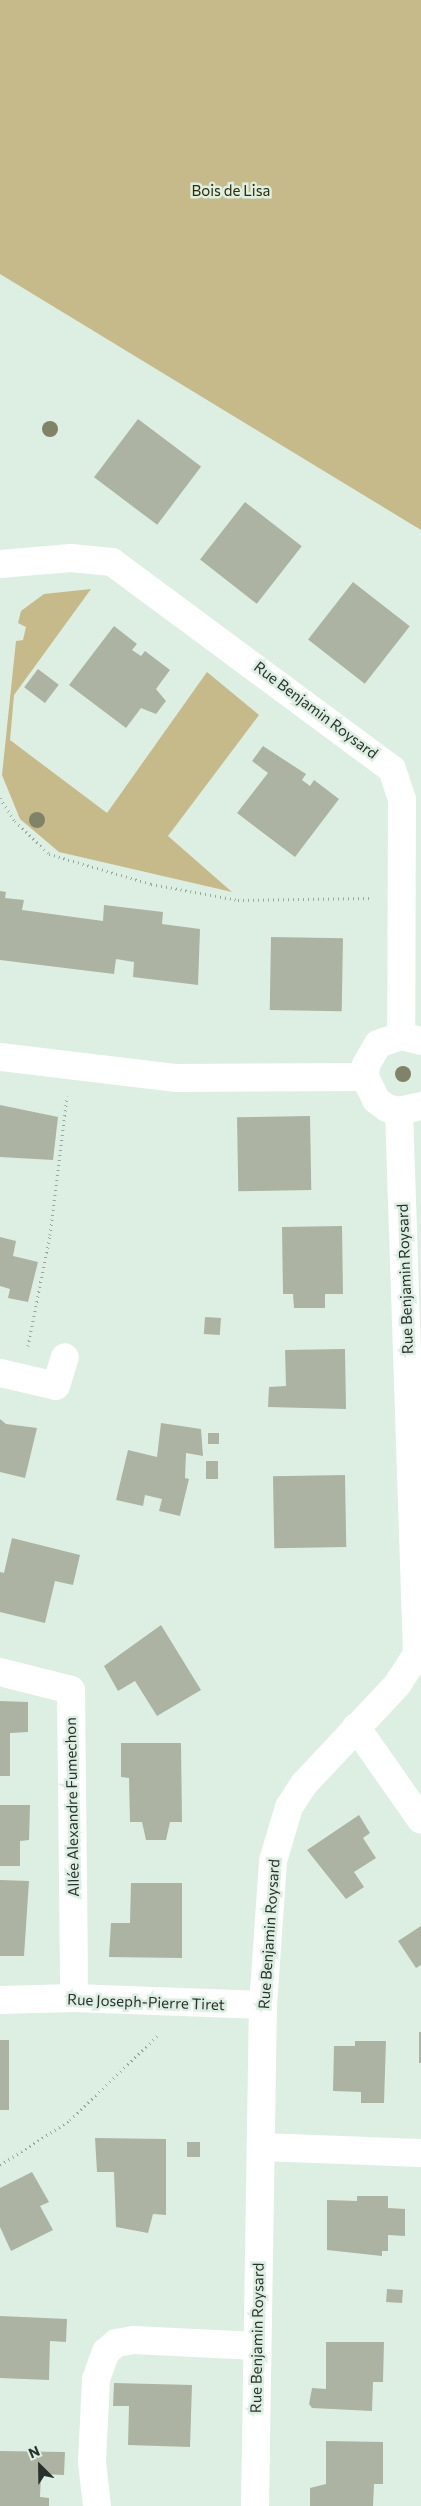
<!DOCTYPE html>
<meta charset="utf-8">
<style>
body{margin:0}
#map{position:relative;width:421px;height:2506px;overflow:hidden;background:#ddefe3;font-family:Commissioner,sans-serif}
div>[style]{position:absolute}
[style*='--x']{left:calc(var(--x)*1px);top:calc(var(--y)*1px);width:calc(var(--w)*1px);rotate:calc(var(--a)*1deg)}
.green>*{inset:0;background:#c6b98a}
.building>*{inset:0;background:#acb3a2;transform-origin:0 0}
.path>*{height:3px;margin-top:-1.5px;transform-origin:0;background:repeating-linear-gradient(90deg,#99a79e 0 1px,transparent 0 5px)}
.minor>*{height:28px;margin:-14px;padding:0 14px;transform-origin:14px;border-radius:14px;background:#fff}
.trees>*{width:16px;height:16px;margin:-8px;border-radius:50%;background:#808367}
span{translate:-50% -50%;white-space:nowrap;text-align:center;line-height:1.15;-webkit-text-stroke:5px #ddefe3;paint-order:stroke}
.park-label{font-size:15px;color:#342a01}
.street-label{font-size:15px;color:#2a312c}
.north{position:absolute;left:15px;top:2441px;width:50px;height:50px;-webkit-text-stroke:4px #ddefe3;paint-order:stroke;rotate:337deg;font-size:14px;font-weight:700;line-height:20px;text-align:center;color:#2a312c}
.north::after{content:'';display:block;margin:auto;width:18px;height:22px;background:#2a312c;clip-path:polygon(50% 0,100% 100%,50% 72%,0 100%)}
</style>
<div id="map">
<div class="green">
<i style="clip-path:polygon(0 0,421px 0,421px 530px,0 274px)"></i>
<i style="clip-path:polygon(91px 589px,14px 695px,10px 740px,107px 813px,207px 672px,259px 715px,168px 836px,232px 892px,59px 852px,20px 819px,2px 775px,16px 641px,23px 640px,26px 627px,18px 623px,21px 611px,44px 594px)"></i>
</div>
<div class="building">
<i style="left:138px;top:419px;width:79px;height:73px;rotate:37deg"></i>
<i style="left:245px;top:502px;width:72px;height:73px;rotate:38deg"></i>
<i style="left:353px;top:582px;width:72px;height:73px;rotate:38deg"></i>
<i style="clip-path:polygon(114px 626px,137px 644px,132px 650px,141px 656px,145px 651px,170px 670px,156px 689px,166px 701px,156px 714px,141px 708px,126px 728px,69px 685px)"></i>
<i style="left:38px;top:669px;width:26px;height:23px;rotate:37deg"></i>
<i style="clip-path:polygon(263px 746px,306px 774px,302px 780px,310px 786px,314px 780px,339px 799px,295px 857px,237px 813px,268px 773px,252px 761px)"></i>
<i style="clip-path:polygon(0 891px,6px 892px,5px 898px,24px 900px,22px 910px,103px 921px,104px 905px,163px 912px,162px 924px,200px 929px,198px 985px,133px 977px,134px 962px,116px 959px,114px 974px,0 960px)"></i>
<i style="left:271px;top:937px;width:72px;height:73px;rotate:1deg"></i>
<i style="clip-path:polygon(0 1105px,58px 1117px,53px 1160px,0 1157px)"></i>
<i style="left:310px;top:1116px;width:74px;height:73px;rotate:89deg"></i>
<i style="clip-path:polygon(342px 1226px,343px 1294px,325px 1294px,325px 1308px,294px 1308px,293px 1294px,283px 1294px,282px 1227px)"></i>
<i style="clip-path:polygon(0 1237px,16px 1241px,13px 1256px,38px 1262px,28px 1302px,8px 1298px,10px 1289px,0 1286px)"></i>
<i style="left:205px;top:1317px;width:16px;height:17px;rotate:4deg"></i>
<i style="clip-path:polygon(345px 1349px,346px 1409px,268px 1407px,269px 1387px,286px 1386px,285px 1350px)"></i>
<i style="clip-path:polygon(0 1419px,6px 1424px,37px 1428px,25px 1478px,0 1472px)"></i>
<i style="clip-path:polygon(161px 1423px,201px 1429px,203px 1456px,186px 1453px,185px 1478px,189px 1479px,180px 1516px,159px 1511px,162px 1499px,145px 1495px,143px 1506px,116px 1500px,128px 1450px,157px 1457px)"></i>
<i style="left:208px;top:1433px;width:11px;height:11px"></i>
<i style="left:206px;top:1461px;width:12px;height:18px"></i>
<i style="left:345px;top:1475px;width:72px;height:72px;rotate:89deg"></i>
<i style="clip-path:polygon(12px 1538px,80px 1555px,73px 1585px,55px 1581px,45px 1623px,0 1612px,0 1572px,4px 1573px)"></i>
<i style="clip-path:polygon(161px 1625px,201px 1690px,157px 1716px,135px 1681px,118px 1691px,104px 1666px)"></i>
<i style="clip-path:polygon(0 1701px,28px 1702px,28px 1732px,10px 1733px,10px 1776px,0 1776px)"></i>
<i style="clip-path:polygon(121px 1743px,181px 1743px,182px 1822px,170px 1822px,166px 1840px,146px 1840px,142px 1822px,130px 1822px,129px 1778px,121px 1777px)"></i>
<i style="clip-path:polygon(0 1805px,30px 1805px,29px 1840px,20px 1841px,20px 1866px,0 1866px)"></i>
<i style="clip-path:polygon(359px 1815px,370px 1833px,363px 1838px,376px 1858px,354px 1872px,364px 1887px,346px 1899px,307px 1850px)"></i>
<i style="clip-path:polygon(0 1880px,29px 1881px,24px 1956px,0 1956px)"></i>
<i style="clip-path:polygon(131px 1883px,182px 1883px,182px 1958px,109px 1957px,111px 1923px,130px 1923px)"></i>
<i style="clip-path:polygon(421px 1926px,421px 1965px,416px 1968px,398px 1941px)"></i>
<i style="left:419px;top:2032px;width:2px;height:31px"></i>
<i style="left:0;top:2040px;width:9px;height:70px"></i>
<i style="clip-path:polygon(355px 2041px,386px 2041px,384px 2103px,361px 2103px,361px 2092px,333px 2091px,334px 2046px,355px 2046px)"></i>
<i style="clip-path:polygon(95px 2138px,166px 2139px,166px 2215px,153px 2214px,148px 2233px,116px 2227px,114px 2172px,97px 2172px)"></i>
<i style="left:187px;top:2142px;width:13px;height:15px"></i>
<i style="clip-path:polygon(32px 2172px,49px 2202px,40px 2206px,53px 2230px,11px 2251px,0 2227px,0 2188px)"></i>
<i style="clip-path:polygon(357px 2196px,388px 2196px,388px 2208px,405px 2209px,405px 2236px,388px 2235px,388px 2251px,382px 2251px,382px 2256px,327px 2250px,327px 2200px,357px 2201px)"></i>
<i style="left:387px;top:2289px;width:16px;height:13px;rotate:4deg"></i>
<i style="clip-path:polygon(0 2316px,67px 2319px,66px 2342px,50px 2341px,49px 2380px,0 2378px)"></i>
<i style="clip-path:polygon(326px 2342px,384px 2342px,383px 2382px,373px 2382px,372px 2411px,312px 2408px,309px 2404px,312px 2388px,326px 2389px)"></i>
<i style="clip-path:polygon(114px 2383px,192px 2385px,190px 2447px,128px 2445px,129px 2406px,113px 2406px)"></i>
<i style="clip-path:polygon(326px 2441px,383px 2442px,383px 2484px,374px 2484px,373px 2506px,310px 2506px,310px 2488px,326px 2484px)"></i>
<i style="clip-path:polygon(0 2451px,65px 2452px,64px 2475px,41px 2474px,40px 2497px,49px 2498px,49px 2506px,0 2506px)"></i>
</div>
<div class="path">
<i style="--x:0;--y:798;--w:27;--a:57"></i>
<i style="--x:15;--y:821;--w:47;--a:44.1"></i>
<i style="--x:49;--y:854;--w:106;--a:16.4"></i>
<i style="--x:151;--y:884;--w:88;--a:10.4"></i>
<i style="--x:238;--y:900;--w:133;--a:-0.9"></i>
<i style="--x:28;--y:1346;--w:113;--a:-78.8"></i>
<i style="--x:50;--y:1235;--w:140;--a:-83"></i>
<i style="--x:0;--y:2165;--w:83;--a:-32.7"></i>
<i style="--x:70;--y:2120;--w:124;--a:-44"></i>
</div>
<div class="minor">
<i style="--x:0;--y:564;--w:71;--a:-4.8"></i>
<i style="--x:71;--y:558;--w:41;--a:5.6"></i>
<i style="--x:112;--y:562;--w:348;--a:36.5"></i>
<i style="--x:392;--y:769;--w:32;--a:72"></i>
<i style="--x:402;--y:799;--w:237;--a:90.2"></i>
<i style="--x:421;--y:1041;--w:21;--a:-166"></i>
<i style="--x:401;--y:1036;--w:24;--a:161"></i>
<i style="--x:378;--y:1044;--w:24;--a:120"></i>
<i style="--x:366;--y:1065;--w:12;--a:95"></i>
<i style="--x:365;--y:1077;--w:25;--a:64"></i>
<i style="--x:376;--y:1100;--w:14;--a:36"></i>
<i style="--x:387;--y:1108;--w:12;--a:14"></i>
<i style="--x:399;--y:1111;--w:23;--a:-13"></i>
<i style="--x:0;--y:1057;--w:178;--a:6.8"></i>
<i style="--x:177;--y:1078;--w:188;--a:-0.3"></i>
<i style="--x:0;--y:1373;--w:57;--a:13.1"></i>
<i style="--x:56;--y:1386;--w:30;--a:-73"></i>
<i style="--x:0;--y:1672;--w:73;--a:14.2"></i>
<i style="--x:71;--y:1690;--w:308;--a:89.4"></i>
<i style="--x:356;--y:1727;--w:113;--a:55"></i>
<i style="--x:0;--y:2000;--w:74;--a:-1.5"></i>
<i style="--x:74;--y:1998;--w:189;--a:2.1"></i>
<i style="--x:263;--y:2147;--w:158;--a:2.2"></i>
<i style="--x:97;--y:2506;--w:44;--a:-96.5"></i>
<i style="--x:92;--y:2462;--w:83;--a:-87.2"></i>
<i style="--x:96;--y:2379;--w:29;--a:-70"></i>
<i style="--x:106;--y:2352;--w:13;--a:-42"></i>
<i style="--x:116;--y:2343;--w:18;--a:-9"></i>
<i style="--x:134;--y:2340;--w:122;--a:2.8"></i>
<i style="--x:255;--y:2506;--w:501;--a:-89.09"></i>
<i style="--x:263;--y:2005;--w:144;--a:-86"></i>
<i style="--x:273;--y:1861;--w:56;--a:-73.5"></i>
<i style="--x:289;--y:1807;--w:27;--a:-57"></i>
<i style="--x:304;--y:1784;--w:136;--a:-46.8"></i>
<i style="--x:397;--y:1685;--w:37;--a:-57"></i>
<i style="--x:417;--y:1654;--w:543;--a:-91.9"></i>
</div>
<div class="trees">
<i style="left:50px;top:429px"></i>
<i style="left:37px;top:820px"></i>
<i style="left:403px;top:1074px"></i>
</div>
<div class="park-label">
<span style="left:231px;top:191px">Bois de Lisa</span>
</div>
<div class="street-label">
<span style="left:316px;top:710px;rotate:37deg">Rue Benjamin Roysard</span>
<span style="left:405px;top:1279px;rotate:-92deg">Rue Benjamin Roysard</span>
<span style="left:72px;top:1807px;rotate:-91deg">Allée Alexandre Fumechon</span>
<span style="left:269px;top:1934px;rotate:-86deg">Rue Benjamin Roysard</span>
<span style="left:146px;top:2002px;rotate:2deg">Rue Joseph-Pierre Tiret</span>
<span style="left:257px;top:2338px;rotate:-89deg">Rue Benjamin Roysard</span>
</div>
<div class="north">N</div>
</div>
